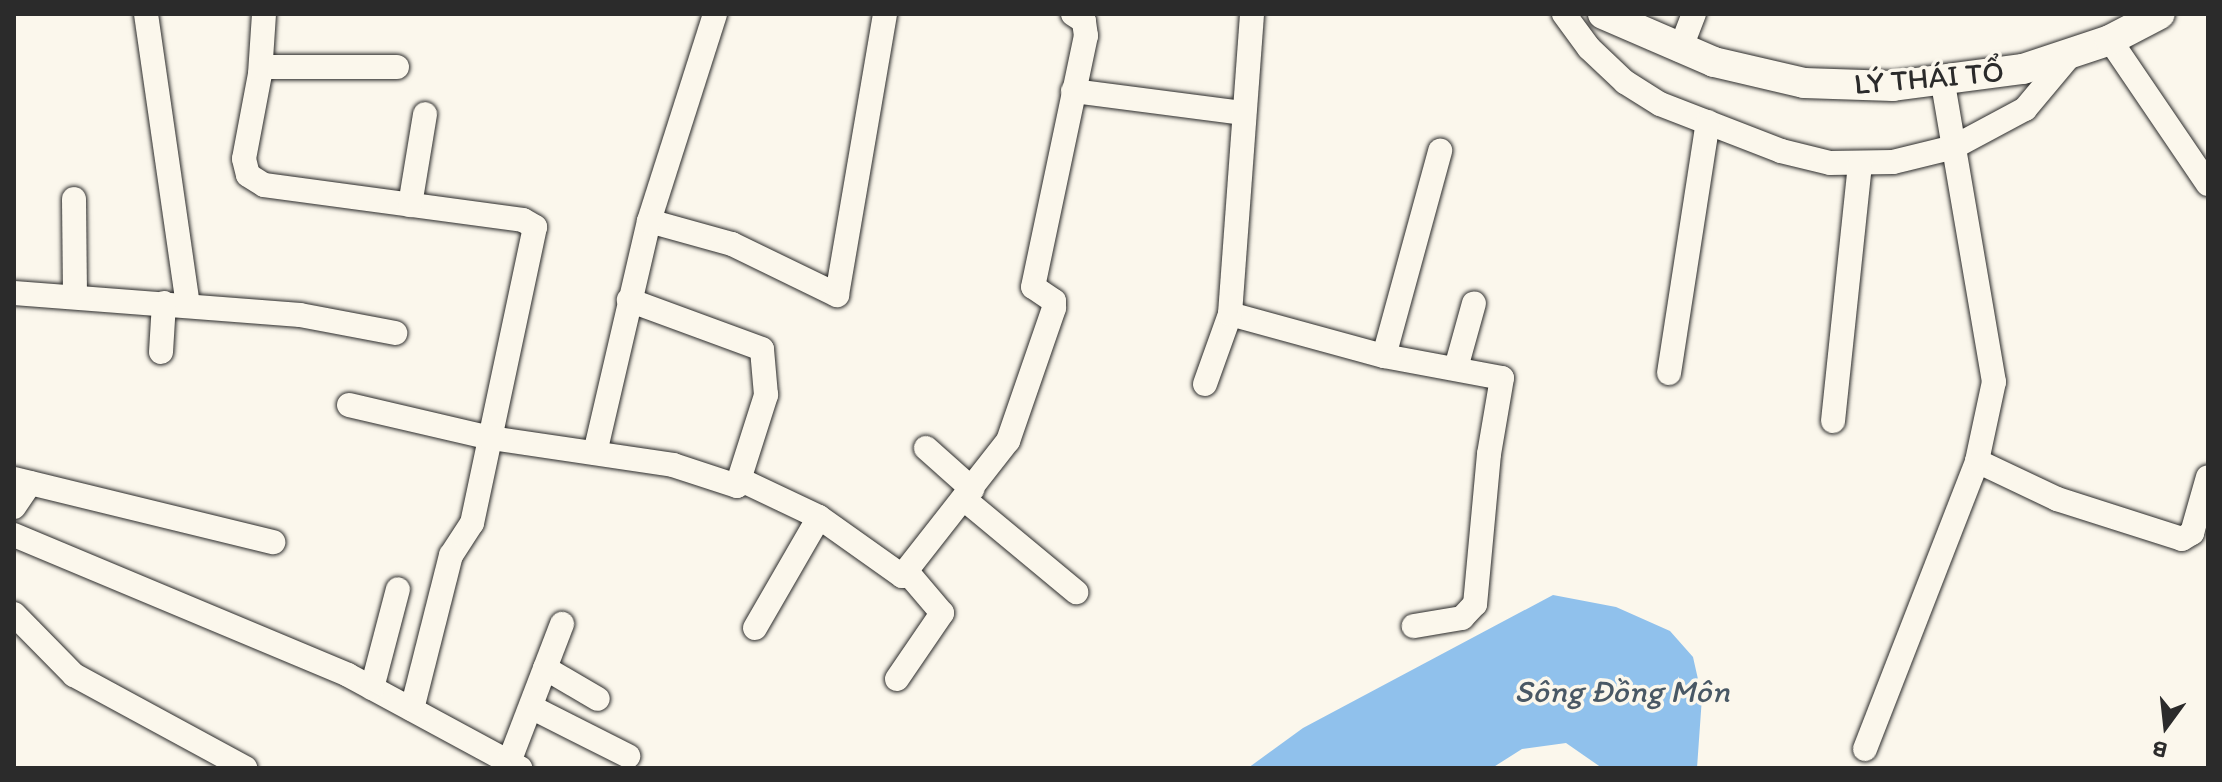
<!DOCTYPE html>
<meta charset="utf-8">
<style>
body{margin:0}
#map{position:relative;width:2222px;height:782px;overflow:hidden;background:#fbf7ec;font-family:Itim,sans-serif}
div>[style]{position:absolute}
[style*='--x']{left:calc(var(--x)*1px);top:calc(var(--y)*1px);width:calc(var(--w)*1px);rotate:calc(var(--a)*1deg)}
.water>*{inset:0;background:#90c1ec}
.roads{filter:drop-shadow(0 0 2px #2b2b2b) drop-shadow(0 0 2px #2b2b2b)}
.minor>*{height:24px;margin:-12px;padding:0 12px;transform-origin:12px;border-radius:12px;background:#fbf7ec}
.major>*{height:30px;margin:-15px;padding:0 15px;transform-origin:15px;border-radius:15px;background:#fbf7ec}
span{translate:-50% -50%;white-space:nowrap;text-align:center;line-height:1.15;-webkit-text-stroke:7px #fbf7ec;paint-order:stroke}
.street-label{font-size:30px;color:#2b2b2b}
.water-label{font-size:32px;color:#495865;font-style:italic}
.frame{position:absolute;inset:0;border:16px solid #2b2b2b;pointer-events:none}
.north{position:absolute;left:2126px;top:686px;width:80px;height:80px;-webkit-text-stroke:6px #fbf7ec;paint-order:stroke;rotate:195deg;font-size:22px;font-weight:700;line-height:32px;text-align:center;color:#2b2b2b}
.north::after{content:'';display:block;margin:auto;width:28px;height:36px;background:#2b2b2b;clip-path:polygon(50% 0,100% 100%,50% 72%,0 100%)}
</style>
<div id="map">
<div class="water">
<i style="clip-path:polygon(1553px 595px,1616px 607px,1670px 631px,1693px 657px,1702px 697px,1697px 768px,1602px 768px,1566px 743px,1522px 749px,1492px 768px,1248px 768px,1303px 728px)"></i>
</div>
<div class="roads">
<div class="minor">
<i style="--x:146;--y:14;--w:294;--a:81.8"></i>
<i style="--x:264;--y:14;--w:60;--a:93.8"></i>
<i style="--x:260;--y:74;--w:86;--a:100.7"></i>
<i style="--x:244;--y:159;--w:16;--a:76"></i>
<i style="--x:248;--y:175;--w:19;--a:32"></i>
<i style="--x:264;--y:185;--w:261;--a:7.7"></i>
<i style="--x:523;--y:220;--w:14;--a:30"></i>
<i style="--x:535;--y:227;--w:303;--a:102"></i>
<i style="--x:472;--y:523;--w:38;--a:123"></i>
<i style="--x:451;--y:555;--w:159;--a:104.2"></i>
<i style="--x:1564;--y:14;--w:42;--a:53.7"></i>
<i style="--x:1589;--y:48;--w:50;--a:43.4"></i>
<i style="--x:1625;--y:82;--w:41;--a:32.2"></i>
<i style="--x:1660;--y:104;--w:130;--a:21.2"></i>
<i style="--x:1781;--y:151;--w:50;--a:13.8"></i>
<i style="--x:1830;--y:163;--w:63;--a:-0.9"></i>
<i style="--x:1893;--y:162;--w:63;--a:-13.8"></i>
<i style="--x:1954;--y:147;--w:81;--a:-28.2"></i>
<i style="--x:2025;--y:109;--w:73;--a:-50"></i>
<i style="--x:2110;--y:40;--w:174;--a:55.8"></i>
<i style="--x:1680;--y:50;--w:39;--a:-69"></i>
<i style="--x:261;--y:67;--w:136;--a:0"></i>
<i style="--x:1073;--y:91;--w:170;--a:7.4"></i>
<i style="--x:74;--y:199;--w:98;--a:89.4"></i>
<i style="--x:410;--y:205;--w:92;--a:-80.6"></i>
<i style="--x:649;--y:221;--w:86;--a:15.5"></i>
<i style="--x:732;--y:244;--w:117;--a:25.9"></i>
<i style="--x:837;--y:295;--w:285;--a:-80.3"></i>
<i style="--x:14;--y:293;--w:287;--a:4.4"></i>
<i style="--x:300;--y:315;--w:97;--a:10.7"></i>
<i style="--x:1230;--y:314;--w:160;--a:15.3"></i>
<i style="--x:1384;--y:356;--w:120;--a:10.6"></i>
<i style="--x:1502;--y:378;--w:77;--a:99.7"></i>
<i style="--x:1489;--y:454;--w:151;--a:95.3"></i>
<i style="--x:1475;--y:604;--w:19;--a:133"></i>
<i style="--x:1462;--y:618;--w:49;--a:170.5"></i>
<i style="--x:161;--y:352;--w:49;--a:-86.5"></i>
<i style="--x:1384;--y:356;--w:213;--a:-74.7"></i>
<i style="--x:1456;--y:368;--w:67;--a:-74.5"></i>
<i style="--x:1669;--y:373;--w:254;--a:-81.2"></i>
<i style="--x:1205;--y:384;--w:74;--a:-70.3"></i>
<i style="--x:1230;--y:314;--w:301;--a:-85.8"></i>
<i style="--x:349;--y:405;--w:146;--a:13.1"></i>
<i style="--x:491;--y:438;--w:184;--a:8.4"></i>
<i style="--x:673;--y:465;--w:67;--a:18.2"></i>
<i style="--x:737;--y:486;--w:96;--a:-72.3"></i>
<i style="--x:766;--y:395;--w:46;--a:-95"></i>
<i style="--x:762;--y:349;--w:142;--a:-159.8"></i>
<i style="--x:1833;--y:421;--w:259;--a:-84"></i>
<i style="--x:926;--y:448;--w:62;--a:41.7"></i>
<i style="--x:595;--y:453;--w:238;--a:-76.9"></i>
<i style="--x:649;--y:221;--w:217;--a:-72.3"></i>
<i style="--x:1977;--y:461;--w:89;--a:25.4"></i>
<i style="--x:2057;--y:499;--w:131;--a:17.7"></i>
<i style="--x:2182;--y:539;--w:12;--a:-31"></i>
<i style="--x:2192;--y:533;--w:58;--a:-74.1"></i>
<i style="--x:14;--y:479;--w:267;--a:13.7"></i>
<i style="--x:741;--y:480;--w:86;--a:25.4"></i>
<i style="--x:819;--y:517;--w:102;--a:35.4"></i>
<i style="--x:902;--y:576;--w:172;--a:-51.9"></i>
<i style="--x:1008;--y:441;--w:141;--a:-70.9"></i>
<i style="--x:1054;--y:308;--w:7;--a:-90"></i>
<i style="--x:1054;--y:301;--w:25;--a:-146"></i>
<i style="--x:1033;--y:287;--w:257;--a:-78.1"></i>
<i style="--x:1086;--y:36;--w:15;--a:-98"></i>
<i style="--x:1084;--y:21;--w:13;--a:-148"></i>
<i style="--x:964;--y:499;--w:146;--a:39.7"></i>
<i style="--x:14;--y:507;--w:29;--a:-56"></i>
<i style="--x:14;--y:535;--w:362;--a:22.7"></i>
<i style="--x:348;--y:675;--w:196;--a:28.4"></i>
<i style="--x:14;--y:614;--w:86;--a:45.5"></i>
<i style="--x:74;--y:675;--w:195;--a:28.5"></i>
<i style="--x:755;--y:628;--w:128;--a:-60"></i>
<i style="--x:545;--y:668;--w:61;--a:30.3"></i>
<i style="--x:897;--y:679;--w:80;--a:-55.7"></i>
<i style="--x:942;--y:613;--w:52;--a:-130.4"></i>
<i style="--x:372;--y:688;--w:102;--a:-75.3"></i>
<i style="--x:531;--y:707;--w:109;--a:26.8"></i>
<i style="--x:1865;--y:749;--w:309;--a:-68.7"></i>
<i style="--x:1977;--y:461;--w:81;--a:-77.9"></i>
<i style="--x:1994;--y:382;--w:303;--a:-99.7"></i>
<i style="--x:509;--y:762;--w:148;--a:-69"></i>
</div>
<div class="major">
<i style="--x:1603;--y:14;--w:121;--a:23.4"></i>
<i style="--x:1714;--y:62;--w:92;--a:13.1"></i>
<i style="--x:1804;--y:83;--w:89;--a:1.9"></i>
<i style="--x:1893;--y:86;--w:131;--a:-7.5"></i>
<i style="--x:2023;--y:69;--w:92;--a:-18.4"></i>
<i style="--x:2110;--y:40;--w:56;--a:-27.5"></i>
</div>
</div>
<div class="street-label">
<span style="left:1929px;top:78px;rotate:-5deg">LÝ THÁI TỔ</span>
</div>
<div class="water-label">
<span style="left:1622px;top:691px">Sông Đồng Môn</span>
</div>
<div class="frame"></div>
<div class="north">B</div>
</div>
